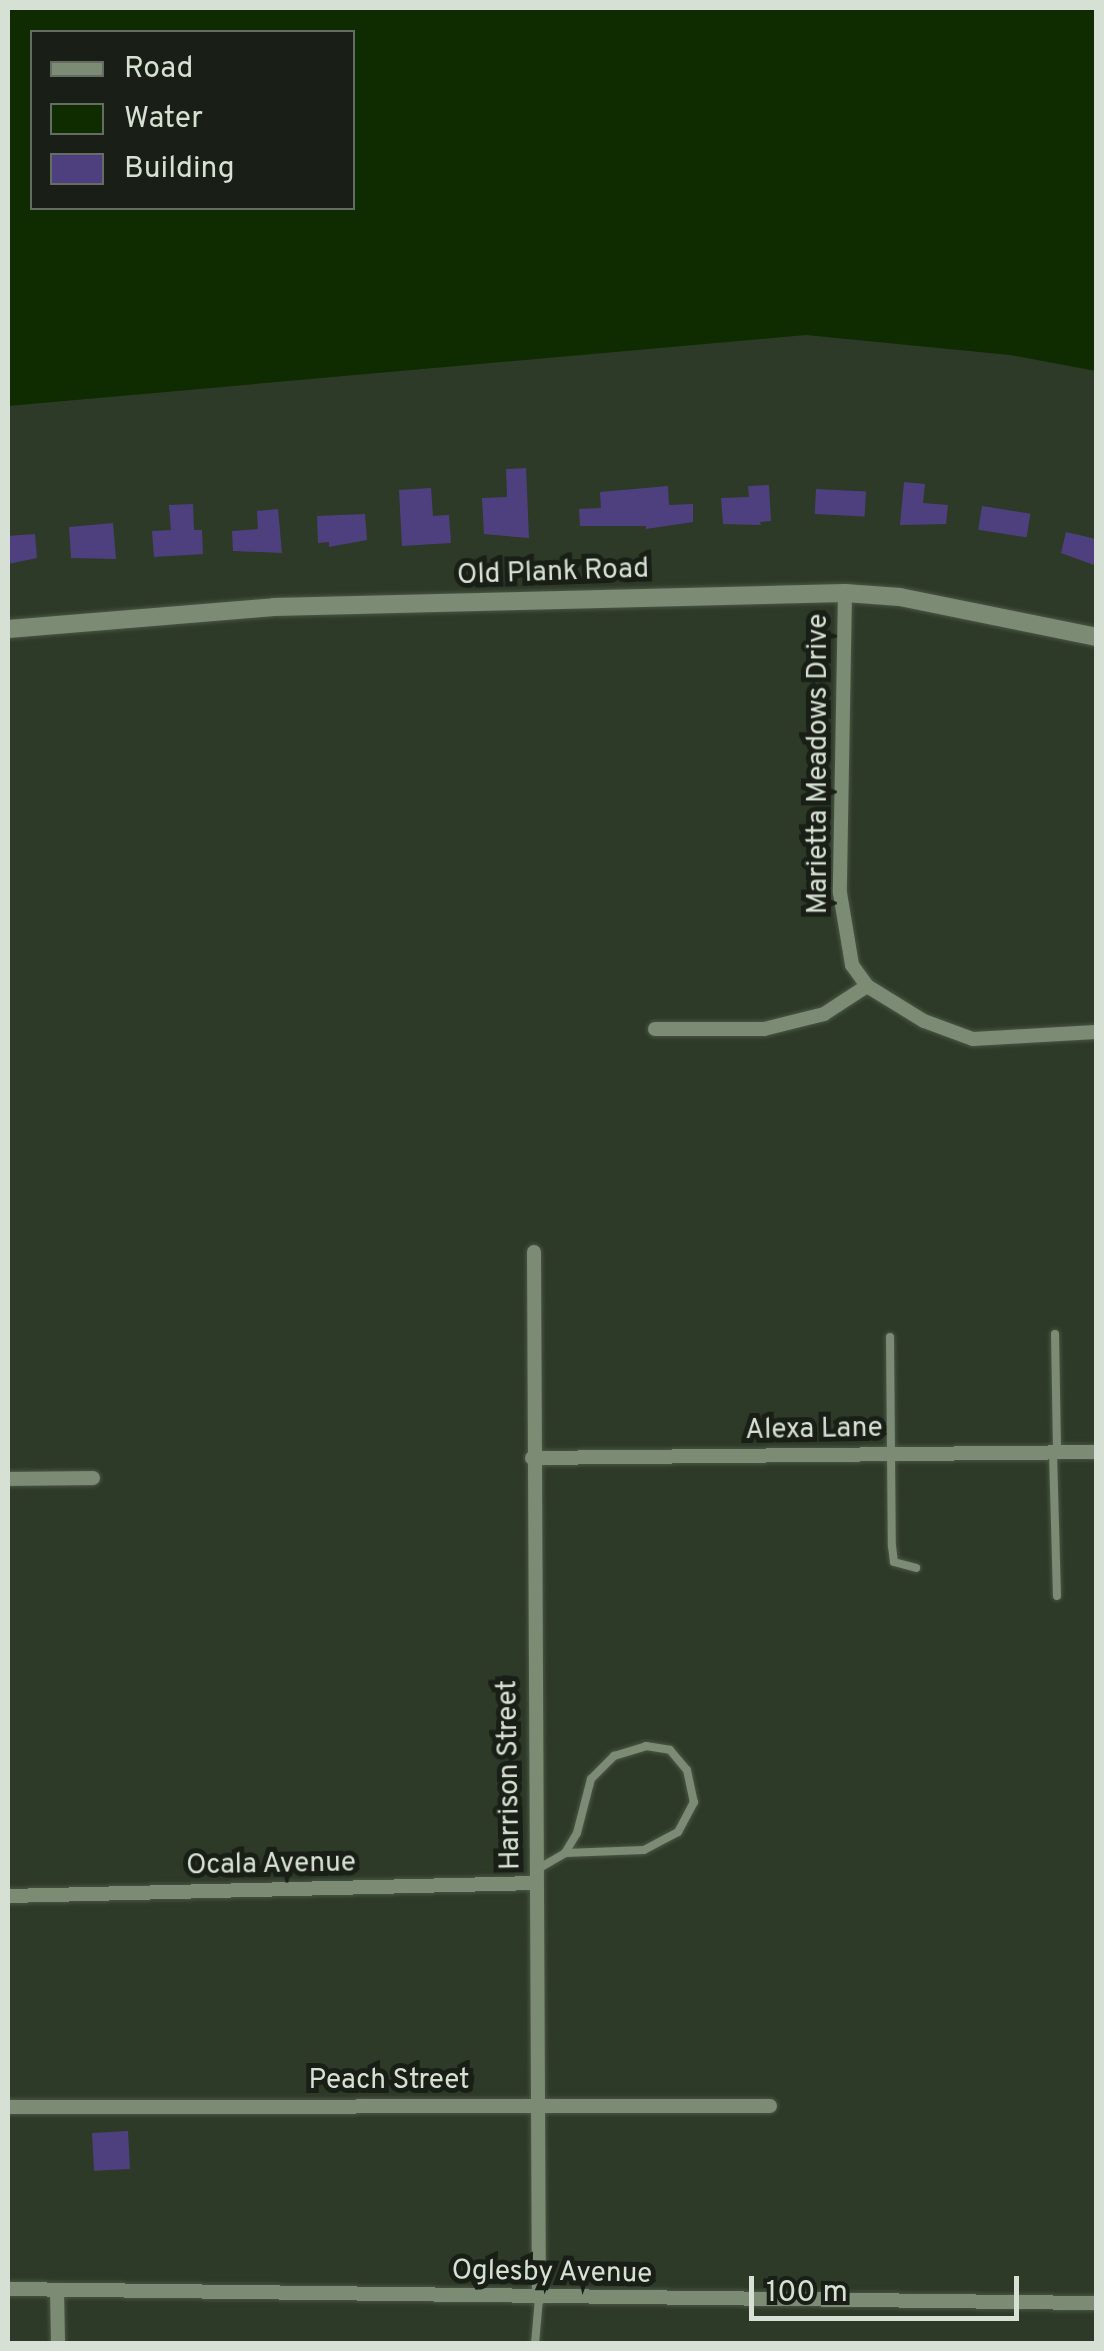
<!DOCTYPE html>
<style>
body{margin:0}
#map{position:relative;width:1104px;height:2351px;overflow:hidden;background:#2d3a27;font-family:Overpass,sans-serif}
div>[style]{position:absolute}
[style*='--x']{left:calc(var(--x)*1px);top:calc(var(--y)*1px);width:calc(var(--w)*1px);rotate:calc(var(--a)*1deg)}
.water>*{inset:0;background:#0e2c00}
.building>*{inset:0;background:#4e407e;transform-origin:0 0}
.roads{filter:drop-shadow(0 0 2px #4b5646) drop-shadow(0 0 2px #4b5646)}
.service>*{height:8px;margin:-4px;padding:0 4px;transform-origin:4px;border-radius:4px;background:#7b8b74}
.minor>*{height:14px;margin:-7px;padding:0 7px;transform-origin:7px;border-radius:7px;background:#7b8b74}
.tertiary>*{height:18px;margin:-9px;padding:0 9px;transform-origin:9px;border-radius:9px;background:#7b8b74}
span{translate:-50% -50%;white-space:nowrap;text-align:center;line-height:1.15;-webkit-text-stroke:10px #191f16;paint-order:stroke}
.street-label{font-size:28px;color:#d7e0d4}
.frame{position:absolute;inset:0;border:10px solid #d7e0d4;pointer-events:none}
.legend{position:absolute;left:30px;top:30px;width:325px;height:180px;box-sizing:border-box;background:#191f16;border:2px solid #656c62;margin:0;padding:12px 18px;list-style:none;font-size:30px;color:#d7e0d4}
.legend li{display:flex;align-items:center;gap:20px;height:50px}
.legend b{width:50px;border:2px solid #656c62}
.scale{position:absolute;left:749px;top:2276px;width:270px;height:45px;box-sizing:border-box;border:5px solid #d7e0d4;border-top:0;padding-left:12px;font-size:30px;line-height:35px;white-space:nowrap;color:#d7e0d4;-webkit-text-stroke:8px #191f16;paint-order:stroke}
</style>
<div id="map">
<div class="water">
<i style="clip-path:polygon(evenodd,8px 8px,1096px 8px,1096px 371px,1010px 355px,806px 335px,8px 406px,8px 8px,32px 32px,352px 32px,352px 208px,32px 208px,32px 32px)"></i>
</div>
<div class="building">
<i style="clip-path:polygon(526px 468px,529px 538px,484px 534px,482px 498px,507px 497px,506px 469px)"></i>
<i style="clip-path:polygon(904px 482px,925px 484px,923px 503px,948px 505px,946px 524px,900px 525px)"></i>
<i style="clip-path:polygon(769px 485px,771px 521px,760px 522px,761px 525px,723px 524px,721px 498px,749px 497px,748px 486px)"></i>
<i style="clip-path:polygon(668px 486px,669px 505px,693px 504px,693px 522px,646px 529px,646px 526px,580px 526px,579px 509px,601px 508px,600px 492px)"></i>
<i style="clip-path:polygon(431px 488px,433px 516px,449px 515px,451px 543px,402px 546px,399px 490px)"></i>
<i style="left:816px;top:489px;width:50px;height:25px;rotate:3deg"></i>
<i style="clip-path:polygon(193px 504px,194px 530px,202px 530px,203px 554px,154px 557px,152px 531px,171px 530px,169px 505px)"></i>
<i style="left:982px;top:506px;width:49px;height:24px;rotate:9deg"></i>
<i style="clip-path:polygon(278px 509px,282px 553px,233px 551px,232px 531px,258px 529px,257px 511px)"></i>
<i style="clip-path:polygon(365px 514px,367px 540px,329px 547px,329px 542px,318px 543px,317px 516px)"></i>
<i style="clip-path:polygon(113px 523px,116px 559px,71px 558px,69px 527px)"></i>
<i style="clip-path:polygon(1066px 532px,1096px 539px,1094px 565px,1061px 553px)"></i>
<i style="clip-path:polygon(35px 534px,37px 558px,8px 564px,8px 536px)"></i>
<i style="left:128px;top:2131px;width:38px;height:36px;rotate:87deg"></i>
</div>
<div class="roads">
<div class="service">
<i style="--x:1055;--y:1334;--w:119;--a:89"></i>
<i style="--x:890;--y:1337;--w:209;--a:89.5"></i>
<i style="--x:892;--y:1546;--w:16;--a:83"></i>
<i style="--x:894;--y:1562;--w:23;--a:15"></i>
<i style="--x:1053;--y:1453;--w:143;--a:88.4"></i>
<i style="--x:536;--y:1870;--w:34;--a:-30"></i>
<i style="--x:565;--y:1853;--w:23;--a:-59"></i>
<i style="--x:577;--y:1833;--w:56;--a:-75.5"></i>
<i style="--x:591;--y:1779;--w:33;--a:-45"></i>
<i style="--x:614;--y:1756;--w:34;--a:-17"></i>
<i style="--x:646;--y:1746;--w:24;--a:9"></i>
<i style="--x:670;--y:1750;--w:26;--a:50"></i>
<i style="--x:687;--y:1770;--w:33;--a:78"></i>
<i style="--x:694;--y:1802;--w:34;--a:118"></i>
<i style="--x:678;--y:1832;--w:38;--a:152"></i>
<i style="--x:644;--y:1850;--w:79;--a:177.8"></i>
<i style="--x:535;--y:2344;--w:46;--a:-85"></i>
</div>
<div class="minor">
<i style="--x:845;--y:593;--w:300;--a:91"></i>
<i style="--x:840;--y:893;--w:73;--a:80.5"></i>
<i style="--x:852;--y:965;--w:26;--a:54"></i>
<i style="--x:867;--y:986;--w:67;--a:31.6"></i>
<i style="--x:924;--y:1021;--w:52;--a:20.2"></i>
<i style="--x:973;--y:1039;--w:123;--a:-3.3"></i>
<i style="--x:655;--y:1029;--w:109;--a:0"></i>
<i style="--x:764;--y:1029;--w:62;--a:-14"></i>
<i style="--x:824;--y:1014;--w:51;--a:-33.1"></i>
<i style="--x:534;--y:1252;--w:1046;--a:89.73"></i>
<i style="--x:532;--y:1458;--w:564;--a:-0.61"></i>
<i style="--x:8;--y:1479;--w:85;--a:-0.7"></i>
<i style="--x:8;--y:1896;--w:528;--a:-1.41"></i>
<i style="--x:8;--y:2107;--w:762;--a:-0.08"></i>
<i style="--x:8;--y:2289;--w:1088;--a:0.74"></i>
<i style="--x:57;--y:2290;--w:54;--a:88.9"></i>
</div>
<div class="tertiary">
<i style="--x:8;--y:629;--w:267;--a:-4.7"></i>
<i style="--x:274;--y:607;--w:571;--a:-1.4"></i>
<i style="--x:845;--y:593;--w:55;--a:4.2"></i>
<i style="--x:900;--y:597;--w:200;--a:11.5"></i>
</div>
</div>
<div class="street-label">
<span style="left:553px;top:573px;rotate:-2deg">Old Plank Road</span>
<span style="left:819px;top:764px;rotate:-90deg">Marietta Meadows Drive</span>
<span style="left:814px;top:1430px;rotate:-1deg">Alexa Lane</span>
<span style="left:510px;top:1775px;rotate:-91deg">Harrison Street</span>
<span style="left:271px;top:1865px;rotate:-1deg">Ocala Avenue</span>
<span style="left:389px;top:2081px">Peach Street</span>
<span style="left:552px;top:2273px;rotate:1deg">Oglesby Avenue</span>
</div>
<div class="frame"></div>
<ul class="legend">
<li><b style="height:12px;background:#7b8b74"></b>Road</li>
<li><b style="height:28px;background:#0e2c00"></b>Water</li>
<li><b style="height:28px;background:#4e407e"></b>Building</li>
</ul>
<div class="scale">100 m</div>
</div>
